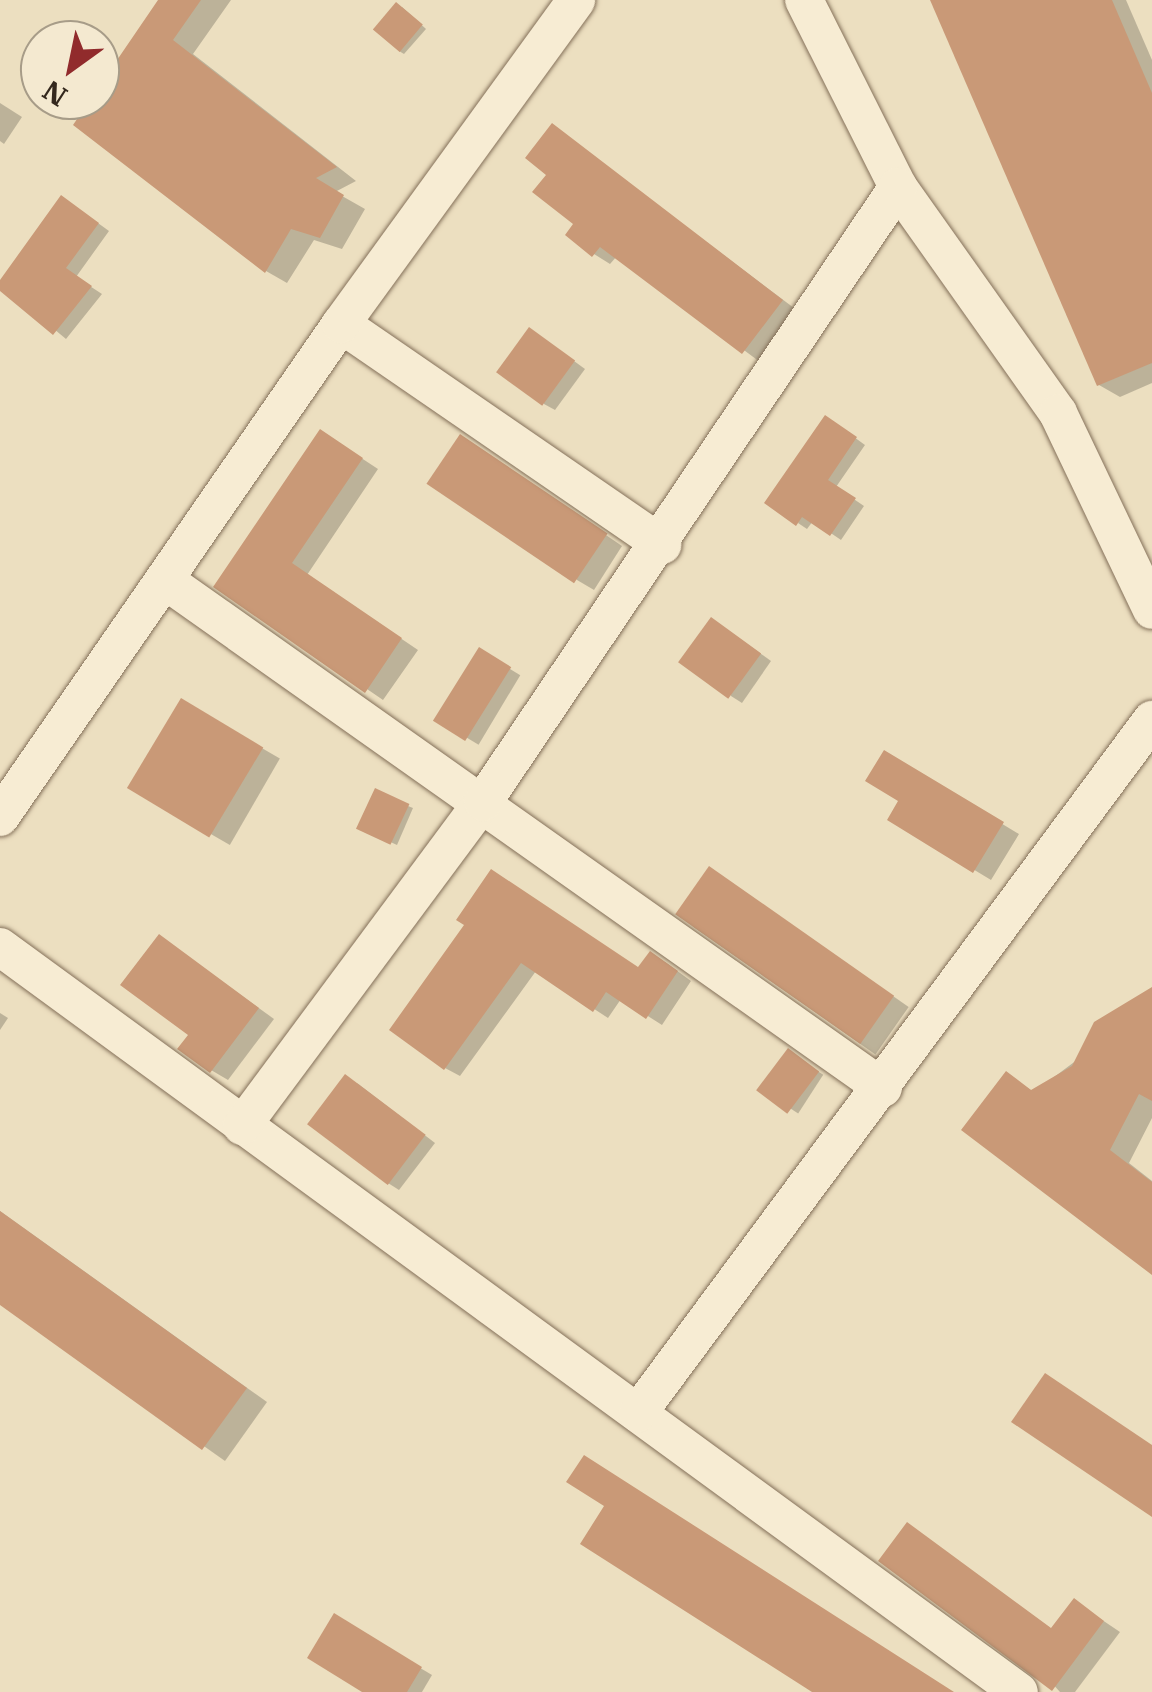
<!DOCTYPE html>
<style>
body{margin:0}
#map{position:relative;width:1152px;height:1692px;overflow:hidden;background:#ecdfc0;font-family:"IBM Plex Serif",serif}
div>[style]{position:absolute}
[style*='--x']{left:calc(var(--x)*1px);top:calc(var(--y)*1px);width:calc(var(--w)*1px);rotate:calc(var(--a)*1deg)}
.shadow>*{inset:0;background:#0003;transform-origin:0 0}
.building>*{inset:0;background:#c99977;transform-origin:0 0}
.roads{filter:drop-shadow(0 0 2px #847059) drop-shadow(0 0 2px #847059)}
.street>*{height:38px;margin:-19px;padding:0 19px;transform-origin:19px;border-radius:19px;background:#f7ecd3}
span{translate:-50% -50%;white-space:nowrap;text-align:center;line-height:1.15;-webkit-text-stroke:8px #f4e9d0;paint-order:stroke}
.north{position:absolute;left:20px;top:20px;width:100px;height:100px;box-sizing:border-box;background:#f4e9d0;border:2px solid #a79c88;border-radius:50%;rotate:213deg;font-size:28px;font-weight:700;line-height:40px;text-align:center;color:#34281d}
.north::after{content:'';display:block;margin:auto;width:35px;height:45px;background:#912b2c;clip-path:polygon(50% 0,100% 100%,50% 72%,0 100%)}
</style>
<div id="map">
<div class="shadow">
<i style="clip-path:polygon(161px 0,231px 0,193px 54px,356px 181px,335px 192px,365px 209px,342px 249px,314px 240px,287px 283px,266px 271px,93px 100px,100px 100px,100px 90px)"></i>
<i style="clip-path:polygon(933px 0,1126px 0,1152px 60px,1152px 383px,1120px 397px,1099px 385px)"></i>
<i style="clip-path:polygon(402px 7px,426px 29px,404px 54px,399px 51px)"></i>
<i style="clip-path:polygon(0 103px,22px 117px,4px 144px,0 141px)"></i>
<i style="clip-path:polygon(552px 126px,798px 311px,760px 362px,617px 256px,610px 264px,594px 254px,576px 223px)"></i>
<i style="clip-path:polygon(73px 205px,109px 231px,76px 277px,102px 294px,66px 339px,0 284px)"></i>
<i style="clip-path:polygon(541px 337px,585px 369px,555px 410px,544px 404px)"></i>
<i style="clip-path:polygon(836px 424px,865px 445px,836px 487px,864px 506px,841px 540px,813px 521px,807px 529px,798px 523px)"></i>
<i style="clip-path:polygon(337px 442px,378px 469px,307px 575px,418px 650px,383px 700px,217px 586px)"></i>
<i style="clip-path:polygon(477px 447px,622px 546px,594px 590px,577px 580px)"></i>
<i style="clip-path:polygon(722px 626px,771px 661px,742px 703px,731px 696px)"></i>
<i style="left:480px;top:651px;width:47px;height:81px;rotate:31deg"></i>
<i style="left:182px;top:702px;width:113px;height:100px;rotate:30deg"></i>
<i style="clip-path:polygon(885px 753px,1019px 834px,991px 880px,890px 819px,902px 800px)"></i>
<i style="clip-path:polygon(408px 806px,413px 808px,397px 845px,360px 828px)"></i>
<i style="left:726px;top:879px;width:223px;height:58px;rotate:35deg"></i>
<i style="clip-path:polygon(506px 880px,639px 970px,665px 962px,691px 981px,662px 1025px,621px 999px,608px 1018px,536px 971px,460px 1076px,445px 1068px)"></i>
<i style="clip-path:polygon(160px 937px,274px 1019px,228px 1080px,211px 1070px,191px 1035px)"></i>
<i style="clip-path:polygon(1152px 1004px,1152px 1118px,1129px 1163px,1152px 1181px,1152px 1272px,1006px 1074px,1034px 1092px)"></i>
<i style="clip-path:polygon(0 1013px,8px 1018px,0 1030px)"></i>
<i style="left:788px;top:1052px;width:42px;height:46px;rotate:33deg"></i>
<i style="clip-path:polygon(357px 1083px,435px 1143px,399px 1190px,388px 1183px)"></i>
<i style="clip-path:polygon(0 1211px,267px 1402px,225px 1461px,0 1302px)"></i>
<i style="clip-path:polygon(908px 1525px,1053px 1630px,1074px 1601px,1120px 1632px,1075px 1692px,1060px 1692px)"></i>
<i style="clip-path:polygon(335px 1617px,432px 1675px,422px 1692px,367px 1692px)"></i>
</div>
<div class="building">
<i style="clip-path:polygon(158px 0,201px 0,173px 40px,337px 167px,316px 178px,344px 195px,320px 238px,291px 229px,265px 273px,73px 125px,90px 100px,100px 100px,100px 85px)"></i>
<i style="clip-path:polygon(930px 0,1112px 0,1152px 93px,1152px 363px,1097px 386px)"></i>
<i style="left:396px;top:2px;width:35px;height:36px;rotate:40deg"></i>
<i style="clip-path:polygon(552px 123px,783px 300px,742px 354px,600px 247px,592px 257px,565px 235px,573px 224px,532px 192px,546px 175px,525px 158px)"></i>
<i style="clip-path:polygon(61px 195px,99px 223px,66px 268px,92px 286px,53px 335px,0 291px,0 280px)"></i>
<i style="left:529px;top:327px;width:57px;height:56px;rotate:36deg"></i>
<i style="clip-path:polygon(825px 415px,857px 437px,828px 480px,856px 498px,830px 536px,802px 517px,796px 526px,764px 503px)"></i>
<i style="clip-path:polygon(320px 429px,363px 458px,292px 563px,402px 638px,365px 693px,213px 587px)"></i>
<i style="left:460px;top:434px;width:178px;height:60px;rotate:34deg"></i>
<i style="left:711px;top:617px;width:62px;height:56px;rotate:36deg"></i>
<i style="left:479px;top:647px;width:38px;height:87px;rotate:32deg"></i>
<i style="left:181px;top:698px;width:96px;height:105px;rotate:31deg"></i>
<i style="clip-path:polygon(884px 750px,1004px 822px,973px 873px,887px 820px,898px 801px,865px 781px)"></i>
<i style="left:375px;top:788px;width:38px;height:45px;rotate:25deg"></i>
<i style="left:709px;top:866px;width:226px;height:59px;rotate:35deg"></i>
<i style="clip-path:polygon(491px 869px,638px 967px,650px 951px,678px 971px,646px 1019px,606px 992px,593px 1012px,521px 963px,444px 1070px,389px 1030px,464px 925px,456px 920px)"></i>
<i style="clip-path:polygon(159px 934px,259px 1008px,210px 1073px,177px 1049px,188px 1035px,120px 985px)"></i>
<i style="clip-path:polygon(1152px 987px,1152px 1101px,1139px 1094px,1110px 1150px,1152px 1182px,1152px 1275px,961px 1130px,1006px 1071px,1031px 1090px,1072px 1066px,1094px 1022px)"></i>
<i style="left:788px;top:1048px;width:39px;height:53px;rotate:37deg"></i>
<i style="left:345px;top:1074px;width:101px;height:63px;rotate:37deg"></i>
<i style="clip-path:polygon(0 1211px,247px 1388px,202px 1450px,0 1305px)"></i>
<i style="clip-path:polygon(1045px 1373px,1152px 1445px,1152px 1517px,1011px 1422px)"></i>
<i style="clip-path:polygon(584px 1455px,954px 1692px,812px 1692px,580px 1544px,604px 1506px,566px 1482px)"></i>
<i style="clip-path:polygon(907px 1522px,1051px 1628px,1074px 1598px,1104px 1621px,1052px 1691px,878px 1561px)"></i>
<i style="clip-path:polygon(334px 1613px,422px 1667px,407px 1692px,362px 1692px,307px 1658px)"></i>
</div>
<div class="roads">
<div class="street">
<i style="--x:804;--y:0;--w:209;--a:63.3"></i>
<i style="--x:898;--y:187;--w:277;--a:54.7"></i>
<i style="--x:1058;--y:413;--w:218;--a:64.5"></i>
<i style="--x:341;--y:324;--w:390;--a:34.5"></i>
<i style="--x:166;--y:581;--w:878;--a:35.26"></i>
<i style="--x:0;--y:817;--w:599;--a:-55.33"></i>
<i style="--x:341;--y:324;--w:400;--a:-54"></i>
<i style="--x:0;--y:947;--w:1262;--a:36.17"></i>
<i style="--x:242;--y:1126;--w:404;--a:-53.4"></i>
<i style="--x:483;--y:802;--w:742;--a:-55.99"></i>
<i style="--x:638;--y:1413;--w:863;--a:-53.44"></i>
</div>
</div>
<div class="north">N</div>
</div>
